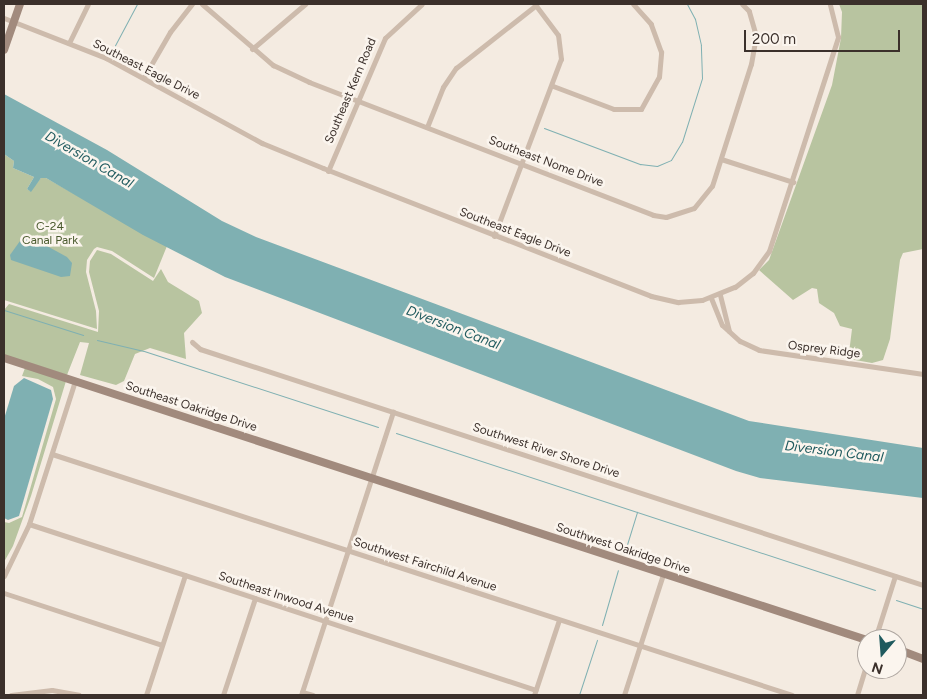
<!DOCTYPE html>
<style>
body{margin:0}
#map{position:relative;width:927px;height:699px;overflow:hidden;background:#f4ebe1;font-family:Figtree,sans-serif}
div>[style]{position:absolute}
[style*='--x']{left:calc(var(--x)*1px);top:calc(var(--y)*1px);width:calc(var(--w)*1px);rotate:calc(var(--a)*1deg)}
.green>*{inset:0;background:#b8c4a0}
.water>*{inset:0;background:#7fb0b2}
.stream>*{height:1px;margin:-0.5px;padding:0 0.5px;transform-origin:0.5px;border-radius:0.5px;background:#7fb0b2}
.street>*{height:5px;margin:-2.5px;padding:0 2.5px;transform-origin:2.5px;border-radius:2.5px;background:#cdbbac}
.secondary>*{height:8px;margin:-4px;padding:0 4px;transform-origin:4px;border-radius:4px;background:#a18a7d}
span{translate:-50% -50%;white-space:nowrap;text-align:center;line-height:1.15;-webkit-text-stroke:5px #fbf5ee;paint-order:stroke}
.street-label{font-size:12px;color:#3b302b}
.park-label{font-size:12px;color:#4a5a2e}
.water-label{font-size:14px;color:#1f5a5e;font-style:italic}
.frame{position:absolute;inset:0;border:5px solid #3b302b;pointer-events:none}
.north{position:absolute;left:857px;top:629px;width:50px;height:50px;box-sizing:border-box;background:#fbf5ee;border:1px solid #aea6a0;border-radius:50%;rotate:198deg;font-size:14px;font-weight:700;line-height:20px;text-align:center;color:#3b302b}
.north::after{content:'';display:block;margin:auto;width:18px;height:22px;background:#1f5a5e;clip-path:polygon(50% 0,100% 100%,50% 72%,0 100%)}
.scale{position:absolute;left:744px;top:30px;width:156px;height:22px;box-sizing:border-box;border:2px solid #3b302b;border-top:0;padding-left:6px;font-size:15px;line-height:18px;white-space:nowrap;color:#3b302b;-webkit-text-stroke:4px #fbf5ee;paint-order:stroke}
</style>
<div id="map">
<div class="green">
<i style="clip-path:polygon(839px 4px,923px 4px,923px 249px,903px 253px,900px 260px,890px 339px,883px 360px,872px 363px,844px 358px,849px 353px,852px 329px,840px 326px,834px 313px,819px 303px,817px 289px,812px 288px,793px 300px,759px 270px,769px 260px,832px 85px,841px 38px,842px 12px)"></i>
<i style="clip-path:polygon(4px 154px,14px 161px,13px 168px,34px 177px,27px 189px,30px 191px,41px 178px,46px 178px,167px 246px,154px 278px,112px 251px,97px 247px,94px 249px,87px 260px,86px 272px,96px 311px,97px 329px,4px 300px)"></i>
<i style="clip-path:polygon(97px 250px,111px 254px,153px 281px,161px 269px,168px 282px,199px 301px,202px 313px,184px 333px,186px 359px,150px 348px,135px 354px,124px 381px,116px 385px,80px 375px,89px 343px,80px 342px,67px 375px,4px 355px,4px 310px,9px 304px,98px 332px,99px 311px,89px 272px,90px 261px)"></i>
<i style="clip-path:polygon(25px 368px,66px 381px,31px 496px,13px 546px,4px 562px,4px 522px,9px 523px,22px 517px,56px 399px,53px 387px,38px 379px,22px 376px)"></i>
</div>
<div class="water">
<i style="clip-path:polygon(4px 94px,107px 150px,222px 221px,256px 237px,749px 421px,923px 448px,923px 498px,760px 478px,736px 471px,225px 277px,143px 235px,46px 178px,41px 178px,31px 192px,27px 189px,34px 177px,13px 168px,14px 161px,4px 154px)"></i>
<i style="clip-path:polygon(25px 234px,67px 257px,72px 263px,70px 276px,61px 277px,11px 260px,10px 255px)"></i>
<i style="clip-path:polygon(24px 378px,51px 390px,53px 399px,19px 516px,8px 520px,4px 518px,4px 419px,14px 386px)"></i>
</div>
<div class="stream">
<i style="--x:112;--y:51;--w:53;--a:-62"></i>
<i style="--x:544;--y:128;--w:103;--a:20.6"></i>
<i style="--x:640;--y:164;--w:17;--a:7"></i>
<i style="--x:657;--y:166;--w:15;--a:-23"></i>
<i style="--x:671;--y:160;--w:21;--a:-59"></i>
<i style="--x:682;--y:142;--w:67;--a:-72.6"></i>
<i style="--x:702;--y:78;--w:33;--a:-92"></i>
<i style="--x:701;--y:45;--w:27;--a:-103"></i>
<i style="--x:695;--y:19;--w:17;--a:-118"></i>
<i style="--x:4;--y:310;--w:83;--a:17.6"></i>
<i style="--x:97;--y:340;--w:48;--a:13.2"></i>
<i style="--x:144;--y:351;--w:246;--a:18"></i>
<i style="--x:396;--y:433;--w:504;--a:18.15"></i>
<i style="--x:625;--y:551;--w:41;--a:-72.9"></i>
<i style="--x:896;--y:600;--w:28;--a:18"></i>
<i style="--x:602;--y:625;--w:57;--a:-73.8"></i>
<i style="--x:579;--y:695;--w:58;--a:-71.9"></i>
</div>
<div class="street">
<i style="--x:202;--y:4;--w:94;--a:40.7"></i>
<i style="--x:273;--y:65;--w:40;--a:25"></i>
<i style="--x:309;--y:82;--w:369;--a:21.1"></i>
<i style="--x:653;--y:215;--w:13;--a:9"></i>
<i style="--x:666;--y:217;--w:29;--a:-18"></i>
<i style="--x:694;--y:208;--w:28;--a:-51"></i>
<i style="--x:712;--y:186;--w:128;--a:-72.3"></i>
<i style="--x:751;--y:64;--w:28;--a:-80"></i>
<i style="--x:756;--y:36;--w:26;--a:-106"></i>
<i style="--x:749;--y:11;--w:10;--a:-135"></i>
<i style="--x:4;--y:18;--w:110;--a:21.4"></i>
<i style="--x:106;--y:58;--w:178;--a:28.6"></i>
<i style="--x:262;--y:143;--w:66;--a:22.3"></i>
<i style="--x:323;--y:168;--w:352;--a:21.3"></i>
<i style="--x:651;--y:296;--w:28;--a:13"></i>
<i style="--x:678;--y:302;--w:24;--a:-5"></i>
<i style="--x:702;--y:300;--w:35;--a:-22"></i>
<i style="--x:735;--y:287;--w:23;--a:-38"></i>
<i style="--x:753;--y:273;--w:27;--a:-54"></i>
<i style="--x:769;--y:251;--w:225;--a:-72.1"></i>
<i style="--x:838;--y:37;--w:34;--a:-104"></i>
<i style="--x:69;--y:43;--w:43;--a:-64"></i>
<i style="--x:252;--y:49;--w:70;--a:-40.3"></i>
<i style="--x:144;--y:77;--w:52;--a:-60"></i>
<i style="--x:170;--y:32;--w:36;--a:-52"></i>
<i style="--x:553;--y:86;--w:65;--a:20.7"></i>
<i style="--x:614;--y:109;--w:27;--a:0"></i>
<i style="--x:641;--y:109;--w:37;--a:-61"></i>
<i style="--x:659;--y:77;--w:25;--a:-85"></i>
<i style="--x:661;--y:52;--w:30;--a:-110"></i>
<i style="--x:651;--y:24;--w:27;--a:-132"></i>
<i style="--x:427;--y:127;--w:43;--a:-68.2"></i>
<i style="--x:443;--y:87;--w:23;--a:-56"></i>
<i style="--x:456;--y:68;--w:102;--a:-38.2"></i>
<i style="--x:721;--y:159;--w:76;--a:17.7"></i>
<i style="--x:328;--y:171;--w:145;--a:-66.8"></i>
<i style="--x:385;--y:38;--w:50;--a:-42.6"></i>
<i style="--x:494;--y:236;--w:189;--a:-69.3"></i>
<i style="--x:561;--y:59;--w:24;--a:-97"></i>
<i style="--x:558;--y:35;--w:39;--a:-127"></i>
<i style="--x:720;--y:295;--w:37;--a:76"></i>
<i style="--x:711;--y:298;--w:29;--a:68"></i>
<i style="--x:722;--y:325;--w:24;--a:42"></i>
<i style="--x:740;--y:341;--w:21;--a:25"></i>
<i style="--x:759;--y:350;--w:166;--a:8.3"></i>
<i style="--x:192;--y:342;--w:11;--a:41"></i>
<i style="--x:200;--y:349;--w:761;--a:18.08"></i>
<i style="--x:52;--y:454;--w:778;--a:18.04"></i>
<i style="--x:29;--y:524;--w:533;--a:18.13"></i>
<i style="--x:4;--y:576;--w:58;--a:-64.3"></i>
<i style="--x:29;--y:524;--w:150;--a:-72.2"></i>
<i style="--x:4;--y:593;--w:166;--a:18.2"></i>
<i style="--x:875;--y:639;--w:66;--a:-72.4"></i>
<i style="--x:302;--y:692;--w:11;--a:15"></i>
<i style="--x:11;--y:695;--w:41;--a:-7"></i>
<i style="--x:52;--y:690;--w:27;--a:10"></i>
<i style="--x:146;--y:695;--w:126;--a:-72"></i>
<i style="--x:223;--y:695;--w:102;--a:-71.7"></i>
<i style="--x:301;--y:695;--w:298;--a:-72"></i>
<i style="--x:534;--y:695;--w:79;--a:-71.6"></i>
<i style="--x:624;--y:695;--w:127;--a:-72.1"></i>
<i style="--x:857;--y:695;--w:34;--a:-73"></i>
</div>
<div class="secondary">
<i style="--x:4;--y:50;--w:49;--a:-70.8"></i>
<i style="--x:4;--y:358;--w:908;--a:18.1"></i>
<i style="--x:897;--y:649;--w:28;--a:21"></i>
</div>
<div class="street-label">
<span style="left:146px;top:70px;rotate:27deg">Southeast Eagle Drive</span>
<span style="left:351px;top:91px;rotate:-67deg">Southeast Kern Road</span>
<span style="left:546px;top:162px;rotate:21deg">Southeast Nome Drive</span>
<span style="left:515px;top:233px;rotate:21deg">Southeast Eagle Drive</span>
<span style="left:824px;top:350px;rotate:7deg">Osprey Ridge</span>
<span style="left:191px;top:407px;rotate:18deg">Southeast Oakridge Drive</span>
<span style="left:546px;top:451px;rotate:18deg">Southwest River Shore Drive</span>
<span style="left:623px;top:549px;rotate:18deg">Southwest Oakridge Drive</span>
<span style="left:425px;top:565px;rotate:18deg">Southwest Fairchild Avenue</span>
<span style="left:286px;top:598px;rotate:18deg">Southeast Inwood Avenue</span>
</div>
<div class="park-label">
<span style="left:50px;top:234px">C-24<br>Canal Park</span>
</div>
<div class="water-label">
<span style="left:89px;top:160px;rotate:30deg">Diversion Canal</span>
<span style="left:453px;top:328px;rotate:21deg">Diversion Canal</span>
<span style="left:834px;top:452px;rotate:7deg">Diversion Canal</span>
</div>
<div class="frame"></div>
<div class="north">N</div>
<div class="scale">200 m</div>
</div>
